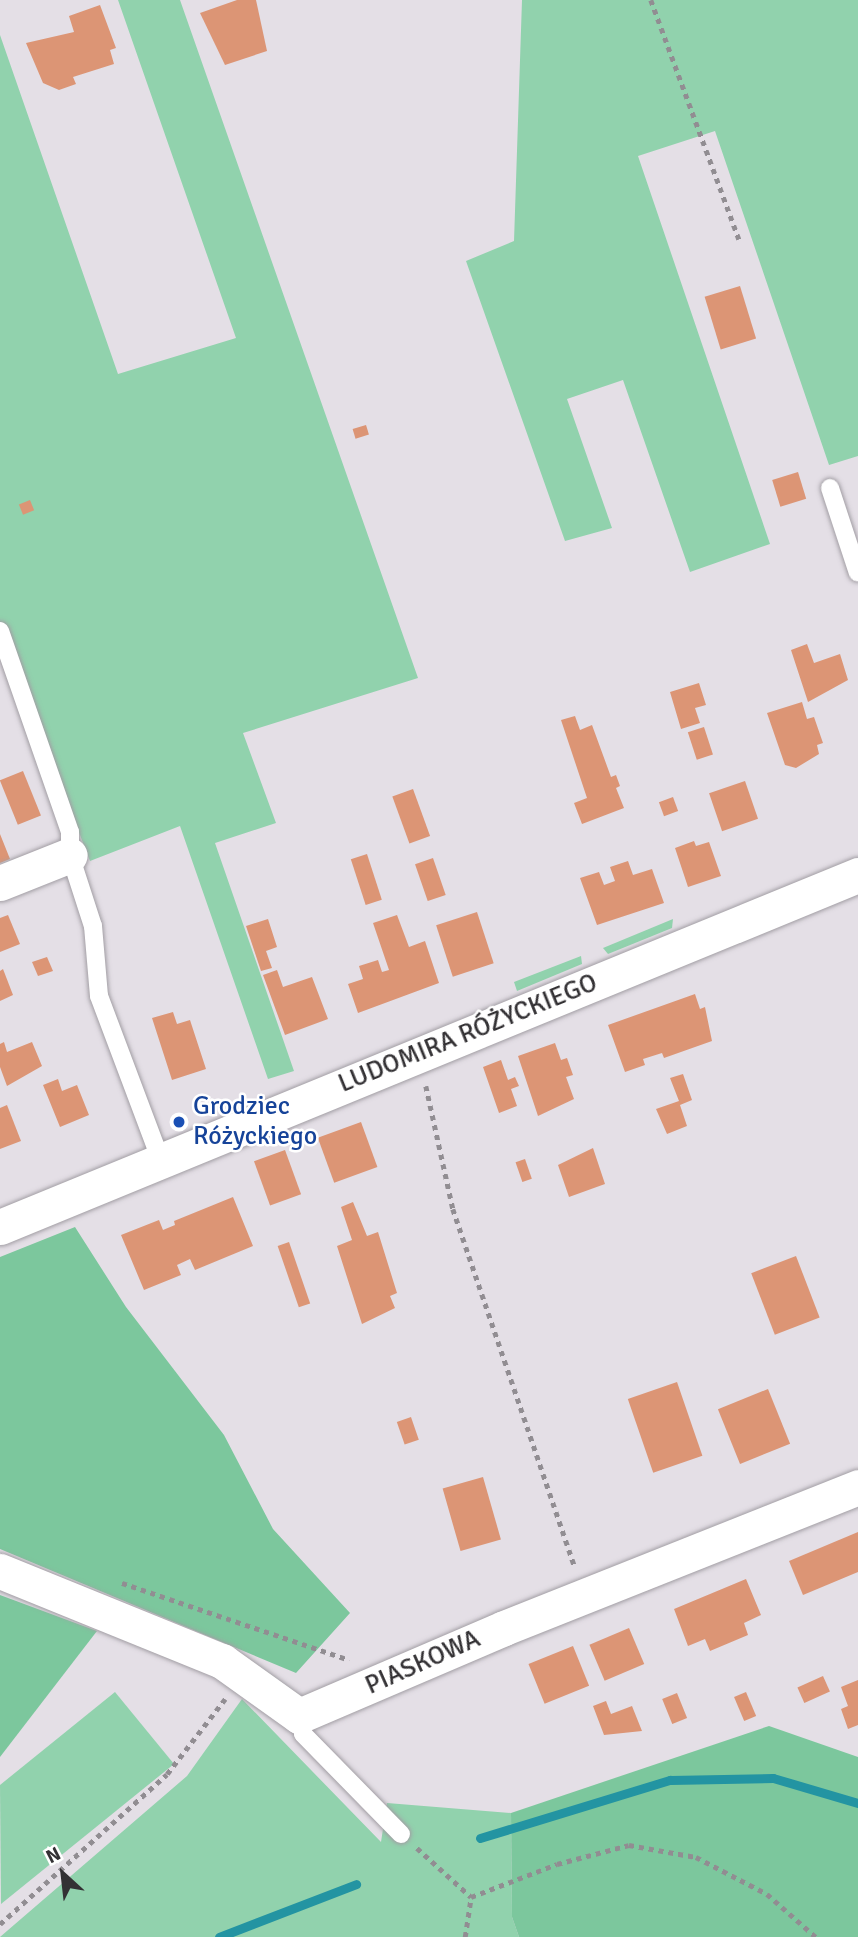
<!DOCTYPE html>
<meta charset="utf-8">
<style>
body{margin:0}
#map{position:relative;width:858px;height:1937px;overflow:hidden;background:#e4dfe6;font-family:Signika,sans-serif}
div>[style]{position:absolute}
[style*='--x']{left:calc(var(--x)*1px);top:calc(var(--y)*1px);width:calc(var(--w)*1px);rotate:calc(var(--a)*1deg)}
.green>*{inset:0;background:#91d2ad}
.forest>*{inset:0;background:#7cc79d}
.stream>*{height:9px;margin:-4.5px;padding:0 4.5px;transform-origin:4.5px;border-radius:4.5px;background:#2394a2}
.building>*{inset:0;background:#dc9575;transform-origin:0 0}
.path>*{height:4.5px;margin-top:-2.25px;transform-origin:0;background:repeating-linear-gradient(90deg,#918d92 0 5px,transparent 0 10px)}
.roads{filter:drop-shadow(0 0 2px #a29ea4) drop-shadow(0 0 2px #a29ea4)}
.service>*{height:18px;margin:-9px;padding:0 9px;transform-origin:9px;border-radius:9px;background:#fff}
.minor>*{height:35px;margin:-17.5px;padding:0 17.5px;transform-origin:17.5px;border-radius:17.5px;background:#fff}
.dots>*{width:19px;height:19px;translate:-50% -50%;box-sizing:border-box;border:4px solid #fff;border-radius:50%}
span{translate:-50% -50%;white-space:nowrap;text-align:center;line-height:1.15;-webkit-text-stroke:5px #fff;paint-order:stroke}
.street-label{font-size:26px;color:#333134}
.transit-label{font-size:26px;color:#164399}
.left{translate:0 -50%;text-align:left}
.north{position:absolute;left:28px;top:1839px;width:70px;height:70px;-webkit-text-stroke:5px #fff;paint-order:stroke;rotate:333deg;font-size:19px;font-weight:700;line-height:28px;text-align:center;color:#333134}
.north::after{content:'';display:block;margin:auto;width:24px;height:32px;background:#333134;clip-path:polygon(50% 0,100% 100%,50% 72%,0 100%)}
</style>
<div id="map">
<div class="green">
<i style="clip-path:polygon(118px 0,180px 0,418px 678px,243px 733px,276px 823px,215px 843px,294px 1071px,268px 1079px,180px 826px,90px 861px,0 627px,0 35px,118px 374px,236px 338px)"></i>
<i style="clip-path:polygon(522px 0,858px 0,858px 456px,829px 465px,715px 131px,638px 156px,770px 544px,690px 572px,623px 380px,567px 399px,612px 528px,565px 541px,466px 261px,514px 241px)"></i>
<i style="clip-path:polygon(673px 919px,672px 928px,608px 954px,603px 948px)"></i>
<i style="clip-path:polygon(581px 956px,582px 964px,517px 991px,514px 982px)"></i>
<i style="clip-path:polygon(115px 1692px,174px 1764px,1px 1904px,0 1785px)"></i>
<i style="clip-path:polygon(242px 1699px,381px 1842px,387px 1803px,511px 1813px,512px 1917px,519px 1937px,0 1937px,187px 1776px)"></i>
</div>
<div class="forest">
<i style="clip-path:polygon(75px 1227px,126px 1307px,224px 1435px,273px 1529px,350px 1613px,296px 1673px,0 1549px,0 1257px)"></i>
<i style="clip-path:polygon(0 1595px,97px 1631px,0 1757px)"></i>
<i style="clip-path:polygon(769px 1726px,858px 1757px,858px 1937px,519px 1937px,512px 1917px,511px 1813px)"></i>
</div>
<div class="stream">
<i style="--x:480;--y:1838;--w:199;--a:-17"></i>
<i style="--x:670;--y:1780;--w:103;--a:-1.1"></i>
<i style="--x:773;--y:1778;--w:89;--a:16.4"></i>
<i style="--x:219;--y:1937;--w:147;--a:-21.1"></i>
</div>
<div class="building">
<i style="clip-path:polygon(237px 0,256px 0,267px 51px,225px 65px,200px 13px)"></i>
<i style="clip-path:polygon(100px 5px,116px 48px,110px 50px,114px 64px,73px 77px,76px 84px,59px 90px,43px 83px,26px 43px,74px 32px,69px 16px)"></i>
<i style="left:740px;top:286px;width:55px;height:37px;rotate:73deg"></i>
<i style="left:366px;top:425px;width:10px;height:14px;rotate:73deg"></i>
<i style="left:798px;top:472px;width:28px;height:27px;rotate:73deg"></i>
<i style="left:30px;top:500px;width:11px;height:12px;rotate:68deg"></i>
<i style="clip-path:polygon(807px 644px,814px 663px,840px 654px,848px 680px,808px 702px,791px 650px)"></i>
<i style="clip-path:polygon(699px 683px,706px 705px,695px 708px,700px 723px,681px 729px,670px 692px)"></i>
<i style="clip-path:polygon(802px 702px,807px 719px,814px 717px,823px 743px,817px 745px,819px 754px,796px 768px,785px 765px,767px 713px)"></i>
<i style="clip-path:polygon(575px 716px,580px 730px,592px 725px,611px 777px,616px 775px,620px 786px,616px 788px,624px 808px,582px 824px,574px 803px,587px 798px,561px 720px)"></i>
<i style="left:704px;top:727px;width:29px;height:17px;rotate:72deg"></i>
<i style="left:23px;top:771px;width:48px;height:25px;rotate:68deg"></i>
<i style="left:745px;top:781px;width:40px;height:38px;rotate:71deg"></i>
<i style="left:413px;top:789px;width:50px;height:22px;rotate:70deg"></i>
<i style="left:673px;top:797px;width:15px;height:15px;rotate:70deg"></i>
<i style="clip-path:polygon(0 834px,10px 859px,0 863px)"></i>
<i style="clip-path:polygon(694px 841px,696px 846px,709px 842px,721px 876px,688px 887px,675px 848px)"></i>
<i style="left:367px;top:854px;width:48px;height:17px;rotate:72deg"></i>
<i style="left:433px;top:858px;width:39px;height:19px;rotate:71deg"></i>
<i style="clip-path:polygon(628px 861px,633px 875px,652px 869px,664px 903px,597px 925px,580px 878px,599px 872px,604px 885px,615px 881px,610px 867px)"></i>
<i style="left:477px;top:912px;width:54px;height:43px;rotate:72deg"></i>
<i style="clip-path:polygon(8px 915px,20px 944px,0 952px,0 918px)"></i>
<i style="clip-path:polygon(397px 915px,409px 947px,425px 941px,439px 983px,358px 1013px,348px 984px,363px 979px,359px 966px,378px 960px,382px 972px,389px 970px,373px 923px)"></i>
<i style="clip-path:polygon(268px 919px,277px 947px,266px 951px,272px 968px,261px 971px,246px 926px)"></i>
<i style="clip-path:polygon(47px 957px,53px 971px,38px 976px,32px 962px)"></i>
<i style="clip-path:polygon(3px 969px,13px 995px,0 1001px,0 971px)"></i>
<i style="clip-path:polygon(277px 970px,283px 987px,312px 977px,328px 1019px,285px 1035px,263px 975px)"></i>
<i style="clip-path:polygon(695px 994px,700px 1009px,705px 1007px,712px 1041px,664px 1058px,662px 1053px,643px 1059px,645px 1065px,625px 1072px,608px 1025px)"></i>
<i style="clip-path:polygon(173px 1012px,177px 1024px,190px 1020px,206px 1069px,172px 1080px,152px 1018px)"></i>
<i style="clip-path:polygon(4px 1042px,7px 1052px,32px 1042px,42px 1066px,7px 1086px,0 1067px,0 1044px)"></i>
<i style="clip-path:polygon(555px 1043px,561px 1060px,567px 1058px,573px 1075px,566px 1077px,574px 1099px,538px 1116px,518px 1056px)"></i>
<i style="clip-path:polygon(501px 1060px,508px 1080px,515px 1077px,519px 1086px,511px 1089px,517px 1106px,499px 1113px,483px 1067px)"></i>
<i style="clip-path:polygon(683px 1074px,692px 1100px,680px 1105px,687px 1126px,667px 1134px,656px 1109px,679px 1101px,670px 1078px)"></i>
<i style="clip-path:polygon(58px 1079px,62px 1091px,77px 1085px,89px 1115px,60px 1127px,43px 1085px)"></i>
<i style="clip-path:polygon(7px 1105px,21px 1141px,0 1149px,0 1108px)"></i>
<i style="left:361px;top:1122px;width:48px;height:46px;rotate:70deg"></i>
<i style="clip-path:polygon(593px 1148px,605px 1184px,569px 1197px,558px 1165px)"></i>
<i style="left:285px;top:1150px;width:47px;height:33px;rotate:70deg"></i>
<i style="left:525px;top:1159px;width:21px;height:10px;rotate:71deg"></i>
<i style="clip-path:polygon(233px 1197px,253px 1246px,195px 1270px,190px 1259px,177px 1265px,181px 1275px,144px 1290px,121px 1235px,159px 1220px,163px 1230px,175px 1225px,174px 1221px)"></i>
<i style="clip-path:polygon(353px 1202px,367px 1236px,378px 1232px,397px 1293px,390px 1296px,395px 1308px,362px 1324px,337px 1246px,352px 1240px,341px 1207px)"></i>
<i style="left:289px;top:1242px;width:65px;height:12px;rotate:71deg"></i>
<i style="left:796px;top:1256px;width:66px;height:48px;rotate:69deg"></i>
<i style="left:677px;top:1382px;width:78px;height:52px;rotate:71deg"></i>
<i style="left:768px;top:1389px;width:59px;height:54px;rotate:68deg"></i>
<i style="left:411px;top:1417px;width:24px;height:15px;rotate:71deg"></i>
<i style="left:483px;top:1477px;width:65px;height:42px;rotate:74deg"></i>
<i style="clip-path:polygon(858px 1532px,858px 1572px,803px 1595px,789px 1561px)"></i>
<i style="clip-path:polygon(746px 1579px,761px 1615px,744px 1623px,748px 1635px,710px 1651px,705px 1639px,688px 1646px,674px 1609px)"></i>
<i style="left:629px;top:1628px;width:39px;height:43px;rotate:67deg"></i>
<i style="left:573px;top:1646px;width:43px;height:48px;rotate:68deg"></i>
<i style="left:823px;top:1676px;width:17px;height:28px;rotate:66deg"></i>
<i style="clip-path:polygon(858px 1680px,858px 1725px,848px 1729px,841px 1709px,848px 1706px,841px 1687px)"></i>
<i style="left:746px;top:1692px;width:26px;height:13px;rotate:67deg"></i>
<i style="left:677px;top:1693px;width:27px;height:16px;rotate:68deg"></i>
<i style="clip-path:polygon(606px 1701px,611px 1714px,632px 1706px,642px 1731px,604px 1735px,593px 1706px)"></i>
</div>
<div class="path">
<i style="--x:651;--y:0;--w:255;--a:69.8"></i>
<i style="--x:426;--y:1086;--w:126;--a:77.6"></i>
<i style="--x:453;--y:1209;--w:379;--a:71.2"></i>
<i style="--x:122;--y:1583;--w:240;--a:18.7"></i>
<i style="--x:417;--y:1848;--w:73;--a:42.2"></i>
<i style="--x:471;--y:1897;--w:92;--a:-21"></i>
<i style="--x:557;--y:1864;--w:74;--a:-14.8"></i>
<i style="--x:629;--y:1845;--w:68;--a:10.2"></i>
<i style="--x:696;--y:1857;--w:80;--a:27.5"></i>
<i style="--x:767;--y:1894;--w:65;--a:41.3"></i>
<i style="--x:0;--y:1924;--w:224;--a:-41.9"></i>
<i style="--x:167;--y:1774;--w:95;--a:-52.3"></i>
<i style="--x:465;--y:1937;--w:40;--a:-81.5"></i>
</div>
<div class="roads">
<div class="service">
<i style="--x:830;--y:488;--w:89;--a:71.8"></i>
<i style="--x:0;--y:631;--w:213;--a:70.8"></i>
<i style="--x:70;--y:832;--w:23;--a:90"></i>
<i style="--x:70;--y:855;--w:75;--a:72.1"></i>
<i style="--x:93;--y:926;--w:70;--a:85.1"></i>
<i style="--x:99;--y:996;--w:176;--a:69.4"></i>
<i style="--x:299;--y:1716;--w:18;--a:77"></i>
<i style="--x:303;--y:1734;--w:140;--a:45.6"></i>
</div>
<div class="minor">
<i style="--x:0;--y:883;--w:75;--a:-21.8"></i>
<i style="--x:0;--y:1227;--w:927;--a:-22.31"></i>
<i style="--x:0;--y:1571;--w:240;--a:22.1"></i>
<i style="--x:222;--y:1661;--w:95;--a:35.5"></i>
<i style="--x:299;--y:1716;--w:223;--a:-23.2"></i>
<i style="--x:504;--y:1628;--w:381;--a:-21.7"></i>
</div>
</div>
<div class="dots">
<i style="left:179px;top:1122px;background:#1a4fb4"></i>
</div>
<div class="street-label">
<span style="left:468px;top:1034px;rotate:-22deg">LUDOMIRA RÓŻYCKIEGO</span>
<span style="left:423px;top:1663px;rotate:-24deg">PIASKOWA</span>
</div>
<div class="transit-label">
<span class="left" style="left:193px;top:1122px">Grodziec<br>Różyckiego</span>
</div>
<div class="north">N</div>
</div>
